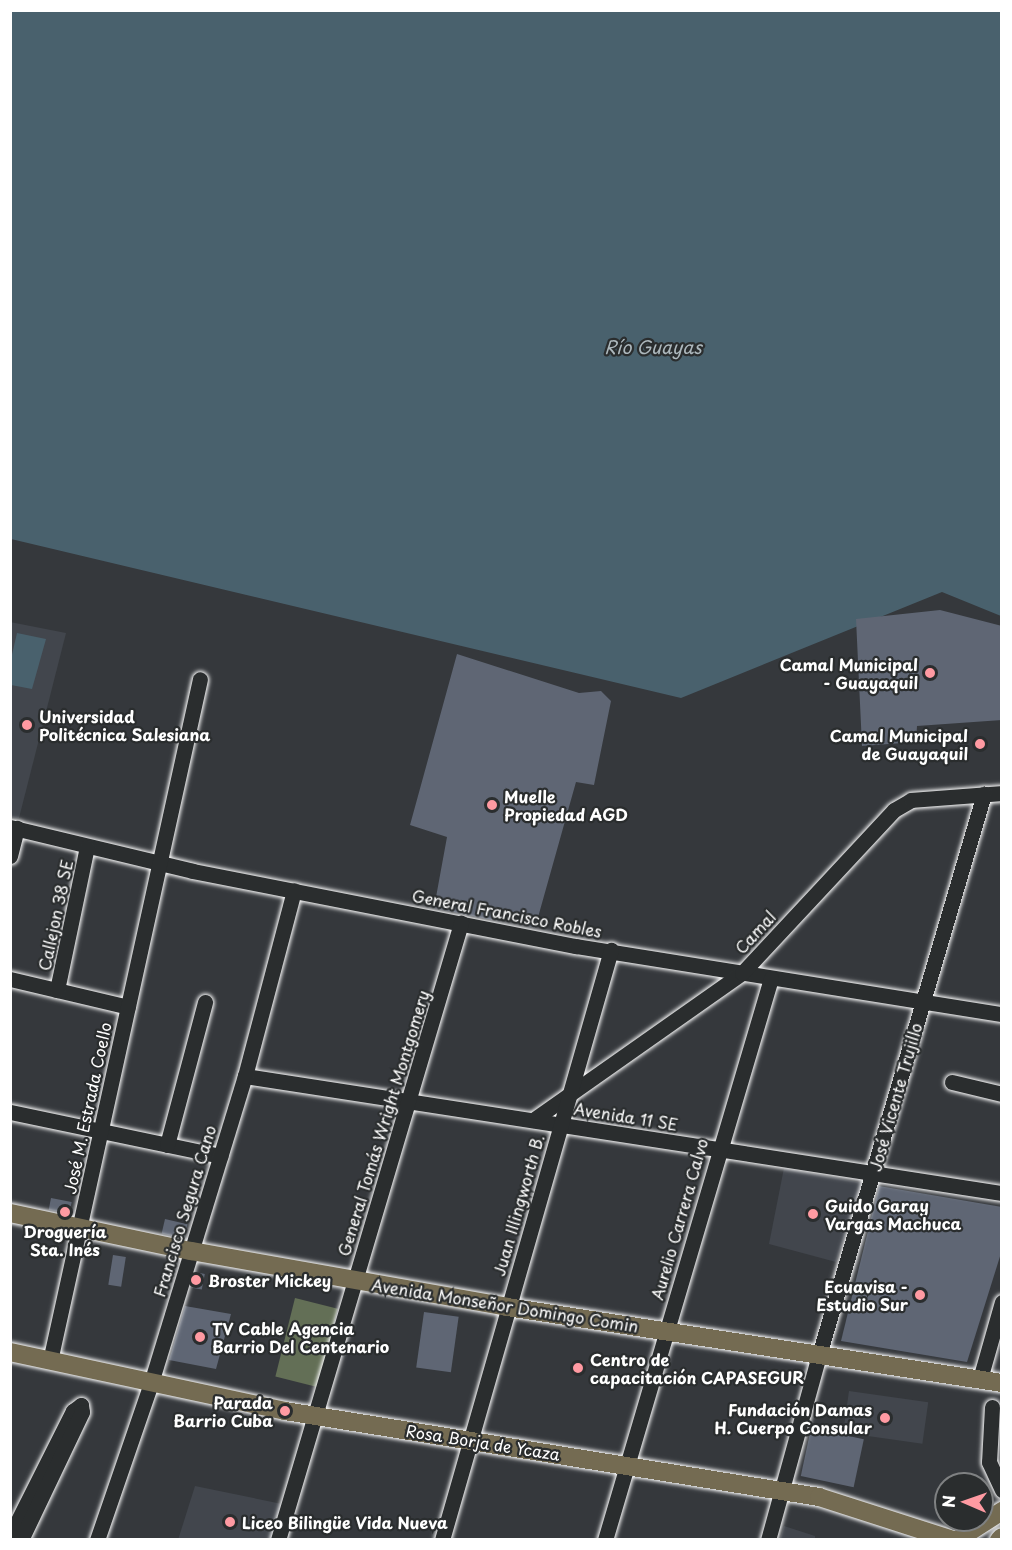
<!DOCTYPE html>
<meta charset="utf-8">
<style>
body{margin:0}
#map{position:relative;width:1012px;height:1550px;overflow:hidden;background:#35383c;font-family:"Playpen Sans",sans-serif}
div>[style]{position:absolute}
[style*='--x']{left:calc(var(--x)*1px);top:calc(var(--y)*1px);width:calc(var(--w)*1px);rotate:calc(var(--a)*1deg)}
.built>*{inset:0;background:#42464d;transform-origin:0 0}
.green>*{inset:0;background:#636f56;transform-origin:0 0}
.water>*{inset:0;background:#49616d}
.building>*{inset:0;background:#5f6674;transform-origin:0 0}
.roads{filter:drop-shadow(0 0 2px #fff) drop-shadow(0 0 2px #fff)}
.minor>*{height:15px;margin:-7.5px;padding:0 7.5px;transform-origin:7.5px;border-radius:7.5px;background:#2a2d2e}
.major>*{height:18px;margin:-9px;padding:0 9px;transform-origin:9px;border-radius:9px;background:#746b52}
.dots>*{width:16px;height:16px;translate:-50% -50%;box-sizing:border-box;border:3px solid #2a2d2e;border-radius:50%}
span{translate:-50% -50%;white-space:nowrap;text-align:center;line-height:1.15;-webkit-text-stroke:4.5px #2a2d2e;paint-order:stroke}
.poi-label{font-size:16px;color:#fff;font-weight:700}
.right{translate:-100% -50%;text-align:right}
.left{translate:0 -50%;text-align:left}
.street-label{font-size:16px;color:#fff}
.water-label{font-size:18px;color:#adb8bd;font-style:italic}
.frame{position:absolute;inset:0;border:12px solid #fff;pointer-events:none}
.north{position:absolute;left:934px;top:1472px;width:60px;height:60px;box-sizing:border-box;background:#2a2d2e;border:2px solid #7f8182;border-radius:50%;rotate:272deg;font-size:16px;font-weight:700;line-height:24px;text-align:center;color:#fff}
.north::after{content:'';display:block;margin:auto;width:21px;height:27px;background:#ff9aa2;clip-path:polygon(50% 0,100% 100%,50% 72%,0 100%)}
</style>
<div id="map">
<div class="built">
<i style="clip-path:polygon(10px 622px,66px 633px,19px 818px,10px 817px)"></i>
<i style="clip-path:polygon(784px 1168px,862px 1183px,836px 1262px,769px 1244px)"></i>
<i style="left:849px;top:1391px;width:80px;height:42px;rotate:8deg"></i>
<i style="clip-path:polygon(195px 1486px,282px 1504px,271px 1539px,178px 1540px)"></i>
<i style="clip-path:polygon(784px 1526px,815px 1536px,815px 1539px,780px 1539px)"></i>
</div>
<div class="green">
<i style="left:295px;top:1298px;width:44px;height:81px;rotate:14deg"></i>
</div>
<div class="water">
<i style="clip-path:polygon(10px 11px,1001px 11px,1001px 616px,942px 592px,681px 698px,11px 539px)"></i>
<i style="clip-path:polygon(17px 633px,46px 639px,32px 689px,11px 685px,11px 659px)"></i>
</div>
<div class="building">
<i style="clip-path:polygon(940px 610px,1002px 626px,1002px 720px,917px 726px,916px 742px,862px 746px,856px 619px)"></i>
<i style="clip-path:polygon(457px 654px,579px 693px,601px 691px,611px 701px,594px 785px,576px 782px,535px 928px,518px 923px,520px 917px,495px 912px,492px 920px,434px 908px,447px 837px,410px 825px)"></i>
<i style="clip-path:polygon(879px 1186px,1002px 1207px,1002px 1250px,967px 1362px,841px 1341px)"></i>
<i style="left:51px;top:1198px;width:21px;height:12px;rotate:11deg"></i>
<i style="left:165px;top:1219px;width:23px;height:15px;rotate:13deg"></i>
<i style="left:113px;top:1255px;width:13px;height:30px;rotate:9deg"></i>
<i style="left:195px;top:1272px;width:10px;height:16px;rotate:11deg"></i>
<i style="clip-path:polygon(185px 1306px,231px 1314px,216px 1369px,169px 1360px)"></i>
<i style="left:424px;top:1312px;width:35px;height:56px;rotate:8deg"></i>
<i style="left:811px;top:1428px;width:54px;height:49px;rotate:12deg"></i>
</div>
<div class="roads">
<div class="minor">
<i style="--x:10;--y:827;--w:188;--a:13.5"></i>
<i style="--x:193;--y:871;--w:390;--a:11.1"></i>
<i style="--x:576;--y:946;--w:431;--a:9.1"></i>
<i style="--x:10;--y:856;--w:29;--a:-76"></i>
<i style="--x:10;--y:979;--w:121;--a:13.3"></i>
<i style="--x:57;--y:990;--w:146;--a:-78.2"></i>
<i style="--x:245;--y:1076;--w:766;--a:8.79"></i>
<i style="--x:952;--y:1082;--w:51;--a:13.5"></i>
<i style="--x:10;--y:1112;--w:215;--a:11.8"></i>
<i style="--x:533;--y:1120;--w:256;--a:-35.1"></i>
<i style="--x:742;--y:973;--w:223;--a:-47"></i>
<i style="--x:894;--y:810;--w:20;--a:-30"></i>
<i style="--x:911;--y:800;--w:91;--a:-4.4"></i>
<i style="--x:167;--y:1145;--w:148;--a:-75.1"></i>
<i style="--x:50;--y:1361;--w:698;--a:-77.6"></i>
<i style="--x:980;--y:1379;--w:80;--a:-74.1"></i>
<i style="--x:992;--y:1407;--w:55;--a:93.1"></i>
<i style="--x:989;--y:1462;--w:31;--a:65"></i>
<i style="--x:10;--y:1536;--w:140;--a:-63.3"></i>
<i style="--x:73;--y:1411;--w:10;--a:-37"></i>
<i style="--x:81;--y:1405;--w:7;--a:82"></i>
<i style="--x:82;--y:1412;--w:142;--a:115.5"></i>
<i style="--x:97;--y:1540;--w:166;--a:-71"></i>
<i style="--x:151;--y:1383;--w:321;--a:-73"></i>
<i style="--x:245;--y:1076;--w:192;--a:-75.2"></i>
<i style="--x:278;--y:1540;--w:644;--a:-73.48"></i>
<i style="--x:442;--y:1540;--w:614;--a:-74.02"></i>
<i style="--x:605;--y:1540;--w:586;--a:-73.54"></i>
<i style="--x:768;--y:1540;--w:192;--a:-74.6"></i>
<i style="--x:819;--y:1355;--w:585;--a:-73.61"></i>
</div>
<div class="major">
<i style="--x:10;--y:1213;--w:185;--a:11.9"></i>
<i style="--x:191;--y:1251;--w:321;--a:10"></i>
<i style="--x:507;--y:1307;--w:501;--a:8.73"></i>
<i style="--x:10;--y:1352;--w:281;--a:12.1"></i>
<i style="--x:285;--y:1411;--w:541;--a:9.15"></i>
<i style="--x:819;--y:1497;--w:141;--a:17.8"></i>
<i style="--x:957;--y:1540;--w:54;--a:-32.8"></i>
<i style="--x:999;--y:1540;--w:4;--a:-45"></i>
</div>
</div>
<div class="dots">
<i style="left:930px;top:673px;background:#ff9aa2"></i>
<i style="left:27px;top:725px;background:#ff9aa2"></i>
<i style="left:980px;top:744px;background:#ff9aa2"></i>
<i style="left:492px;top:805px;background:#ff9aa2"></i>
<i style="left:65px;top:1212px;background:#ff9aa2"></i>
<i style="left:813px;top:1214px;background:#ff9aa2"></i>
<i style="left:196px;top:1280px;background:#ff9aa2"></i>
<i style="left:920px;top:1295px;background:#ff9aa2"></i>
<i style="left:200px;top:1337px;background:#ff9aa2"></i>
<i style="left:578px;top:1368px;background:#ff9aa2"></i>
<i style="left:285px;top:1411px;background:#ff9aa2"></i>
<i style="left:885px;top:1418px;background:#ff9aa2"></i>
<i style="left:230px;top:1522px;background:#ff9aa2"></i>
</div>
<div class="poi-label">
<span class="right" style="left:918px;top:673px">Camal Municipal<br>- Guayaquil</span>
<span class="left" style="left:39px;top:725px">Universidad<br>Politécnica Salesiana</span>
<span class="right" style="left:968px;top:744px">Camal Municipal<br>de Guayaquil</span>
<span class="left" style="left:504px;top:805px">Muelle<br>Propiedad AGD</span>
<span class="left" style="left:825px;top:1214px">Guido Garay<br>Vargas Machuca</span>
<span style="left:65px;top:1240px">Droguería<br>Sta. Inés</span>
<span class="left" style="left:208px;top:1280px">Broster Mickey</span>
<span class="right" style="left:908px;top:1295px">Ecuavisa -<br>Estudio Sur</span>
<span class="left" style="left:212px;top:1337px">TV Cable Agencia<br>Barrio Del Centenario</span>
<span class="left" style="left:590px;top:1368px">Centro de<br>capacitación CAPASEGUR</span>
<span class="right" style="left:273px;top:1411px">Parada<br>Barrio Cuba</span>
<span class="right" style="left:872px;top:1418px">Fundación Damas<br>H. Cuerpo Consular</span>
<span class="left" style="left:242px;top:1522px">Liceo Bilingüe Vida Nueva</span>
</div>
<div class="street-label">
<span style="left:507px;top:913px;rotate:11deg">General Francisco Robles</span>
<span style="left:55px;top:915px;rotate:-78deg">Callejon 38 SE</span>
<span style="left:755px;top:932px;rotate:-47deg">Camal</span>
<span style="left:895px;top:1097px;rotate:-74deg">José Vicente Trujillo</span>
<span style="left:87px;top:1108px;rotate:-78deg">José M. Estrada Coello</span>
<span style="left:626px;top:1116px;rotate:9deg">Avenida 11 SE</span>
<span style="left:383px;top:1123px;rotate:-73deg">General Tomás Wright Montgomery</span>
<span style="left:518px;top:1205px;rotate:-74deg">Juan Illingworth B.</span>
<span style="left:184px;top:1211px;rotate:-73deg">Francisco Segura Cano</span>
<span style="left:679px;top:1219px;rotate:-74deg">Aurelio Carrera Calvo</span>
<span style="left:505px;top:1305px;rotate:9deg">Avenida Monseñor Domingo Comin</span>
<span style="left:483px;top:1442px;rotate:9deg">Rosa Borja de Ycaza</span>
</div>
<div class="water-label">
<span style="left:653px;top:347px">Río Guayas</span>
</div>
<div class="frame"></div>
<div class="north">N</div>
</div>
